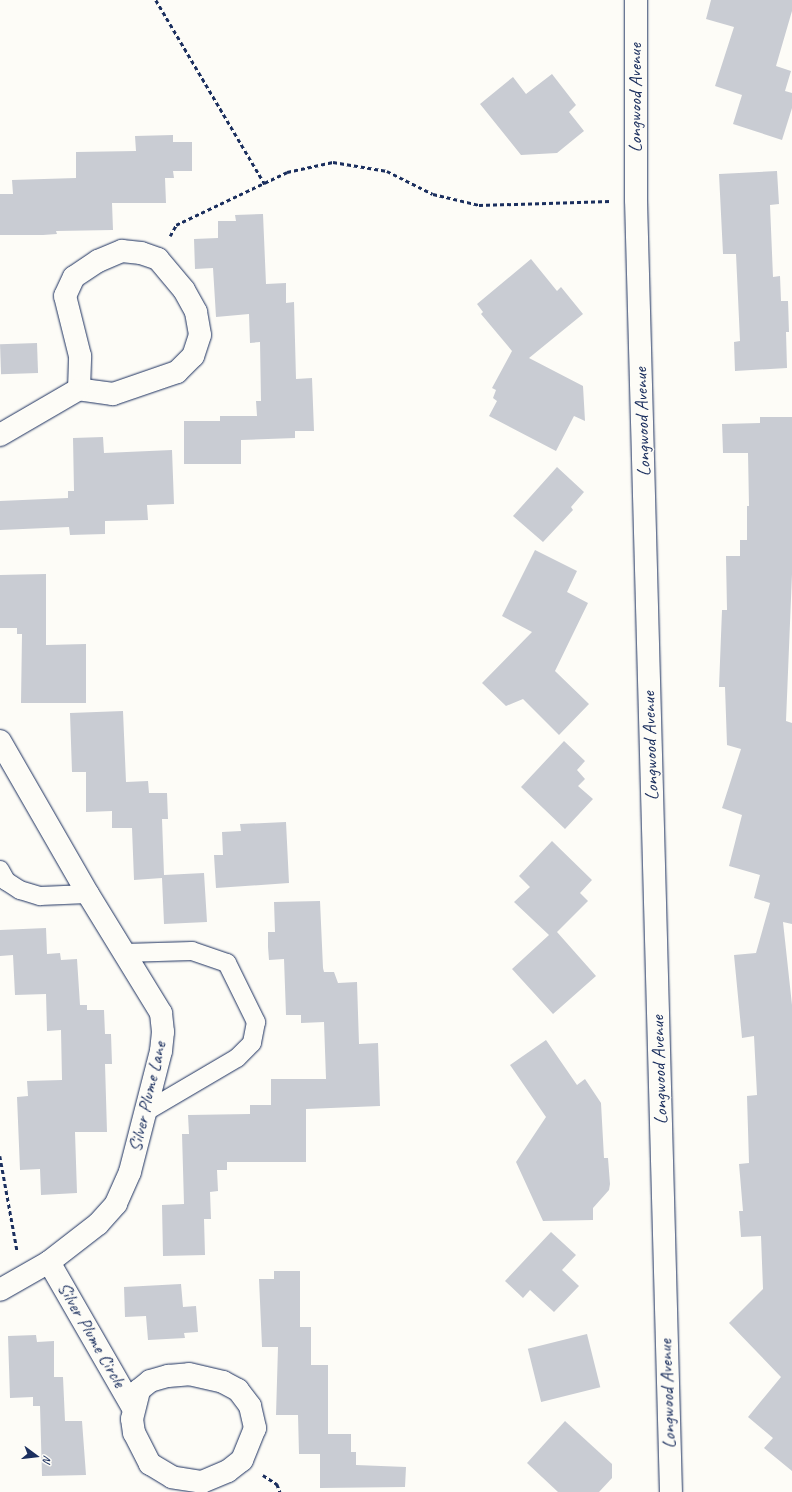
<!DOCTYPE html>
<style>
body{margin:0}
#map{position:relative;width:792px;height:1492px;overflow:hidden;background:#fdfcf7;font-family:Caveat,sans-serif}
div>[style]{position:absolute}
[style*='--x']{left:calc(var(--x)*1px);top:calc(var(--y)*1px);width:calc(var(--w)*1px);rotate:calc(var(--a)*1deg)}
.building>*{inset:0;background:#c9ccd3;transform-origin:0 0}
.path>*{height:2.5px;margin-top:-1.25px;transform-origin:0;background:repeating-linear-gradient(90deg,#1b2f5e 0 4px,transparent 0 7px)}
.roads{filter:drop-shadow(0 0 1px #1b2f5e) drop-shadow(0 0 1px #1b2f5e)}
.service>*{height:18px;margin:-9px;padding:0 9px;transform-origin:9px;border-radius:9px;background:#fdfcf7}
.minor>*{height:22px;margin:-11px;padding:0 11px;transform-origin:11px;border-radius:11px;background:#fdfcf7}
span{translate:-50% -50%;white-space:nowrap;text-align:center;line-height:1.15;-webkit-text-stroke:3px #fdfcf7;paint-order:stroke}
.street-label{font-size:19px;color:#1b2f5e}
.north{position:absolute;left:16px;top:1436px;width:40px;height:40px;-webkit-text-stroke:3px #fdfcf7;paint-order:stroke;rotate:105deg;font-size:11px;font-weight:700;line-height:16px;text-align:center;color:#1b2f5e}
.north::after{content:'';display:block;margin:auto;width:14px;height:18px;background:#1b2f5e;clip-path:polygon(50% 0,100% 100%,50% 72%,0 100%)}
</style>
<div id="map">
<div class="building">
<i style="clip-path:polygon(711px 0,792px 0,792px 11px,776px 66px,791px 71px,785px 91px,792px 93px,792px 108px,782px 140px,733px 124px,742px 95px,715px 86px,734px 27px,706px 19px)"></i>
<i style="clip-path:polygon(552px 74px,576px 105px,569px 112px,584px 131px,557px 153px,521px 155px,480px 104px,513px 77px,526px 94px)"></i>
<i style="clip-path:polygon(173px 135px,173px 142px,192px 142px,192px 171px,173px 171px,174px 178px,165px 178px,166px 203px,112px 203px,113px 230px,56px 231px,57px 234px,43px 235px,0 235px,0 194px,13px 194px,12px 180px,76px 178px,76px 152px,136px 151px,135px 136px)"></i>
<i style="clip-path:polygon(777px 171px,779px 204px,770px 205px,773px 277px,780px 276px,781px 301px,788px 301px,789px 332px,786px 332px,787px 368px,735px 371px,734px 342px,740px 341px,736px 254px,723px 254px,719px 174px)"></i>
<i style="clip-path:polygon(263px 214px,266px 284px,286px 283px,286px 303px,294px 302px,296px 379px,312px 378px,314px 431px,295px 431px,295px 438px,241px 440px,241px 464px,184px 464px,184px 421px,220px 421px,220px 416px,257px 416px,256px 401px,261px 401px,260px 342px,250px 343px,249px 314px,216px 317px,213px 268px,195px 269px,194px 239px,218px 238px,218px 221px,236px 221px,235px 215px)"></i>
<i style="clip-path:polygon(531px 259px,557px 291px,561px 287px,583px 314px,529px 358px,583px 386px,585px 421px,574px 416px,556px 451px,489px 416px,497px 401px,493px 398px,496px 390px,492px 388px,512px 351px,481px 314px,483px 312px,477px 304px)"></i>
<i style="left:37px;top:343px;width:30px;height:37px;rotate:88deg"></i>
<i style="clip-path:polygon(760px 417px,792px 417px,792px 574px,786px 721px,792px 723px,792px 924px,783px 922px,792px 1005px,792px 1471px,764px 1448px,773px 1438px,748px 1417px,781px 1377px,729px 1323px,763px 1289px,761px 1236px,741px 1237px,739px 1211px,743px 1211px,739px 1164px,749px 1163px,747px 1096px,757px 1095px,754px 1036px,742px 1038px,734px 955px,756px 953px,770px 903px,754px 898px,760px 875px,729px 866px,742px 815px,722px 808px,741px 749px,727px 745px,725px 687px,719px 687px,722px 610px,727px 610px,726px 556px,740px 556px,740px 540px,747px 540px,747px 506px,749px 506px,748px 453px,723px 453px,722px 424px,760px 423px)"></i>
<i style="clip-path:polygon(103px 437px,104px 453px,172px 450px,174px 504px,147px 505px,148px 520px,105px 521px,105px 534px,70px 535px,69px 527px,0 530px,0 501px,68px 498px,68px 491px,74px 491px,73px 438px)"></i>
<i style="clip-path:polygon(557px 467px,584px 492px,571px 507px,573px 510px,543px 542px,513px 516px)"></i>
<i style="clip-path:polygon(535px 550px,577px 571px,567px 592px,588px 603px,555px 671px,589px 704px,559px 735px,523px 699px,506px 706px,482px 683px,532px 632px,502px 616px)"></i>
<i style="clip-path:polygon(46px 574px,46px 645px,86px 644px,86px 703px,21px 703px,22px 634px,17px 634px,17px 628px,0 628px,0 575px)"></i>
<i style="clip-path:polygon(123px 711px,126px 782px,148px 781px,149px 793px,167px 793px,168px 819px,162px 819px,164px 875px,204px 873px,207px 922px,164px 924px,162px 878px,134px 880px,132px 828px,112px 828px,112px 811px,86px 812px,86px 772px,72px 772px,70px 713px)"></i>
<i style="clip-path:polygon(564px 741px,585px 761px,577px 770px,585px 779px,578px 786px,593px 799px,565px 829px,521px 787px)"></i>
<i style="clip-path:polygon(286px 822px,289px 883px,216px 888px,214px 855px,223px 855px,222px 832px,241px 831px,240px 824px)"></i>
<i style="clip-path:polygon(552px 841px,592px 880px,580px 893px,588px 901px,557px 932px,596px 976px,553px 1014px,512px 969px,549px 935px,514px 902px,530px 887px,519px 876px)"></i>
<i style="clip-path:polygon(320px 901px,323px 968px,324px 972px,334px 972px,338px 983px,357px 982px,359px 1044px,378px 1043px,380px 1106px,306px 1109px,306px 1162px,227px 1162px,227px 1170px,217px 1170px,218px 1191px,210px 1192px,211px 1219px,204px 1219px,205px 1255px,163px 1256px,162px 1205px,184px 1204px,182px 1134px,189px 1134px,188px 1115px,250px 1114px,250px 1105px,271px 1105px,271px 1079px,326px 1079px,324px 1022px,301px 1023px,301px 1015px,286px 1015px,284px 959px,269px 960px,268px 947px,268px 932px,275px 932px,274px 902px)"></i>
<i style="clip-path:polygon(46px 928px,47px 954px,60px 953px,61px 960px,77px 959px,80px 1005px,87px 1005px,87px 1010px,104px 1010px,105px 1034px,111px 1034px,112px 1064px,105px 1064px,107px 1132px,75px 1132px,77px 1193px,41px 1195px,40px 1169px,20px 1170px,17px 1097px,28px 1096px,27px 1081px,62px 1080px,61px 1030px,47px 1031px,46px 994px,15px 995px,13px 955px,0 956px,0 930px)"></i>
<i style="clip-path:polygon(546px 1040px,577px 1085px,585px 1079px,601px 1103px,604px 1158px,608px 1158px,610px 1184px,609px 1190px,593px 1208px,593px 1220px,543px 1221px,516px 1162px,546px 1117px,510px 1065px)"></i>
<i style="clip-path:polygon(551px 1232px,576px 1255px,562px 1270px,579px 1286px,554px 1312px,530px 1290px,523px 1298px,505px 1281px)"></i>
<i style="clip-path:polygon(274px 1271px,300px 1271px,300px 1327px,311px 1327px,311px 1365px,328px 1365px,328px 1434px,351px 1434px,351px 1452px,356px 1452px,356px 1465px,406px 1467px,405px 1487px,320px 1488px,320px 1454px,299px 1454px,298px 1415px,276px 1415px,278px 1347px,262px 1347px,259px 1279px,274px 1279px)"></i>
<i style="clip-path:polygon(181px 1284px,183px 1307px,196px 1306px,198px 1332px,184px 1333px,185px 1338px,148px 1340px,146px 1316px,125px 1317px,124px 1287px)"></i>
<i style="left:587px;top:1334px;width:55px;height:61px;rotate:76deg"></i>
<i style="clip-path:polygon(36px 1335px,37px 1342px,54px 1341px,54px 1377px,63px 1377px,65px 1421px,82px 1421px,86px 1475px,42px 1476px,40px 1406px,33px 1406px,33px 1397px,10px 1398px,8px 1336px)"></i>
<i style="clip-path:polygon(565px 1421px,612px 1464px,612px 1478px,599px 1492px,558px 1492px,527px 1463px)"></i>
</div>
<div class="path">
<i style="--x:156;--y:0;--w:214;--a:59.4"></i>
<i style="--x:170;--y:236;--w:13;--a:-61"></i>
<i style="--x:176;--y:225;--w:123;--a:-25.5"></i>
<i style="--x:287;--y:172;--w:47;--a:-12.3"></i>
<i style="--x:333;--y:162;--w:55;--a:9.5"></i>
<i style="--x:387;--y:171;--w:51;--a:26.6"></i>
<i style="--x:433;--y:194;--w:47;--a:13.4"></i>
<i style="--x:479;--y:205;--w:131;--a:-1.7"></i>
<i style="--x:0;--y:1156;--w:96;--a:79.7"></i>
<i style="--x:263;--y:1475;--w:17;--a:33"></i>
<i style="--x:277;--y:1484;--w:9;--a:69"></i>
</div>
<div class="roads">
<div class="service">
<i style="--x:0;--y:870;--w:13;--a:61"></i>
<i style="--x:6;--y:881;--w:17;--a:33"></i>
<i style="--x:20;--y:890;--w:21;--a:17"></i>
<i style="--x:40;--y:896;--w:48;--a:-2.4"></i>
<i style="--x:124;--y:953;--w:68;--a:-1.7"></i>
<i style="--x:192;--y:951;--w:37;--a:19"></i>
<i style="--x:227;--y:963;--w:66;--a:63.8"></i>
<i style="--x:256;--y:1022;--w:21;--a:101"></i>
<i style="--x:252;--y:1043;--w:21;--a:135"></i>
<i style="--x:237;--y:1058;--w:107;--a:149.6"></i>
</div>
<div class="minor">
<i style="--x:636;--y:0;--w:200;--a:90"></i>
<i style="--x:636;--y:200;--w:1292;--a:88.45"></i>
<i style="--x:122;--y:251;--w:19;--a:6"></i>
<i style="--x:141;--y:253;--w:18;--a:19"></i>
<i style="--x:158;--y:259;--w:40;--a:50"></i>
<i style="--x:184;--y:290;--w:25;--a:61"></i>
<i style="--x:196;--y:312;--w:23;--a:80"></i>
<i style="--x:200;--y:335;--w:22;--a:108"></i>
<i style="--x:193;--y:356;--w:23;--a:135"></i>
<i style="--x:177;--y:372;--w:68;--a:161"></i>
<i style="--x:113;--y:394;--w:34;--a:-172"></i>
<i style="--x:79;--y:389;--w:33;--a:-88"></i>
<i style="--x:80;--y:356;--w:62;--a:-104"></i>
<i style="--x:65;--y:296;--w:21;--a:-65"></i>
<i style="--x:74;--y:277;--w:29;--a:-34"></i>
<i style="--x:98;--y:261;--w:26;--a:-23"></i>
<i style="--x:0;--y:435;--w:91;--a:-30.2"></i>
<i style="--x:0;--y:741;--w:177;--a:60.1"></i>
<i style="--x:88;--y:894;--w:140;--a:58.5"></i>
<i style="--x:161;--y:1013;--w:19;--a:84"></i>
<i style="--x:163;--y:1032;--w:19;--a:96"></i>
<i style="--x:161;--y:1051;--w:125;--a:104.4"></i>
<i style="--x:130;--y:1172;--w:35;--a:114"></i>
<i style="--x:116;--y:1204;--w:27;--a:132"></i>
<i style="--x:98;--y:1224;--w:62;--a:142.2"></i>
<i style="--x:49;--y:1262;--w:56;--a:150.3"></i>
<i style="--x:49;--y:1262;--w:168;--a:60.1"></i>
<i style="--x:189;--y:1374;--w:35;--a:13"></i>
<i style="--x:223;--y:1382;--w:17;--a:28"></i>
<i style="--x:238;--y:1390;--w:20;--a:53"></i>
<i style="--x:250;--y:1406;--w:23;--a:77"></i>
<i style="--x:255;--y:1428;--w:35;--a:112"></i>
<i style="--x:242;--y:1460;--w:18;--a:142"></i>
<i style="--x:228;--y:1471;--w:28;--a:157"></i>
<i style="--x:202;--y:1482;--w:30;--a:-171"></i>
<i style="--x:172;--y:1477;--w:26;--a:-149"></i>
<i style="--x:150;--y:1464;--w:35;--a:-117"></i>
<i style="--x:134;--y:1433;--w:14;--a:-98"></i>
<i style="--x:132;--y:1419;--w:30;--a:-76"></i>
<i style="--x:139;--y:1390;--w:14;--a:-39"></i>
<i style="--x:150;--y:1381;--w:19;--a:-16"></i>
<i style="--x:168;--y:1376;--w:21;--a:-5"></i>
</div>
</div>
<div class="street-label">
<span style="left:636px;top:98px;rotate:-90deg">Longwood Avenue</span>
<span style="left:643px;top:422px;rotate:-92deg">Longwood Avenue</span>
<span style="left:651px;top:746px;rotate:-92deg">Longwood Avenue</span>
<span style="left:660px;top:1070px;rotate:-92deg">Longwood Avenue</span>
<span style="left:148px;top:1097px;rotate:-77deg">Silver Plume Lane</span>
<span style="left:91px;top:1335px;rotate:60deg">Silver Plume Circle</span>
<span style="left:668px;top:1394px;rotate:-92deg">Longwood Avenue</span>
</div>
<div class="north">N</div>
</div>
